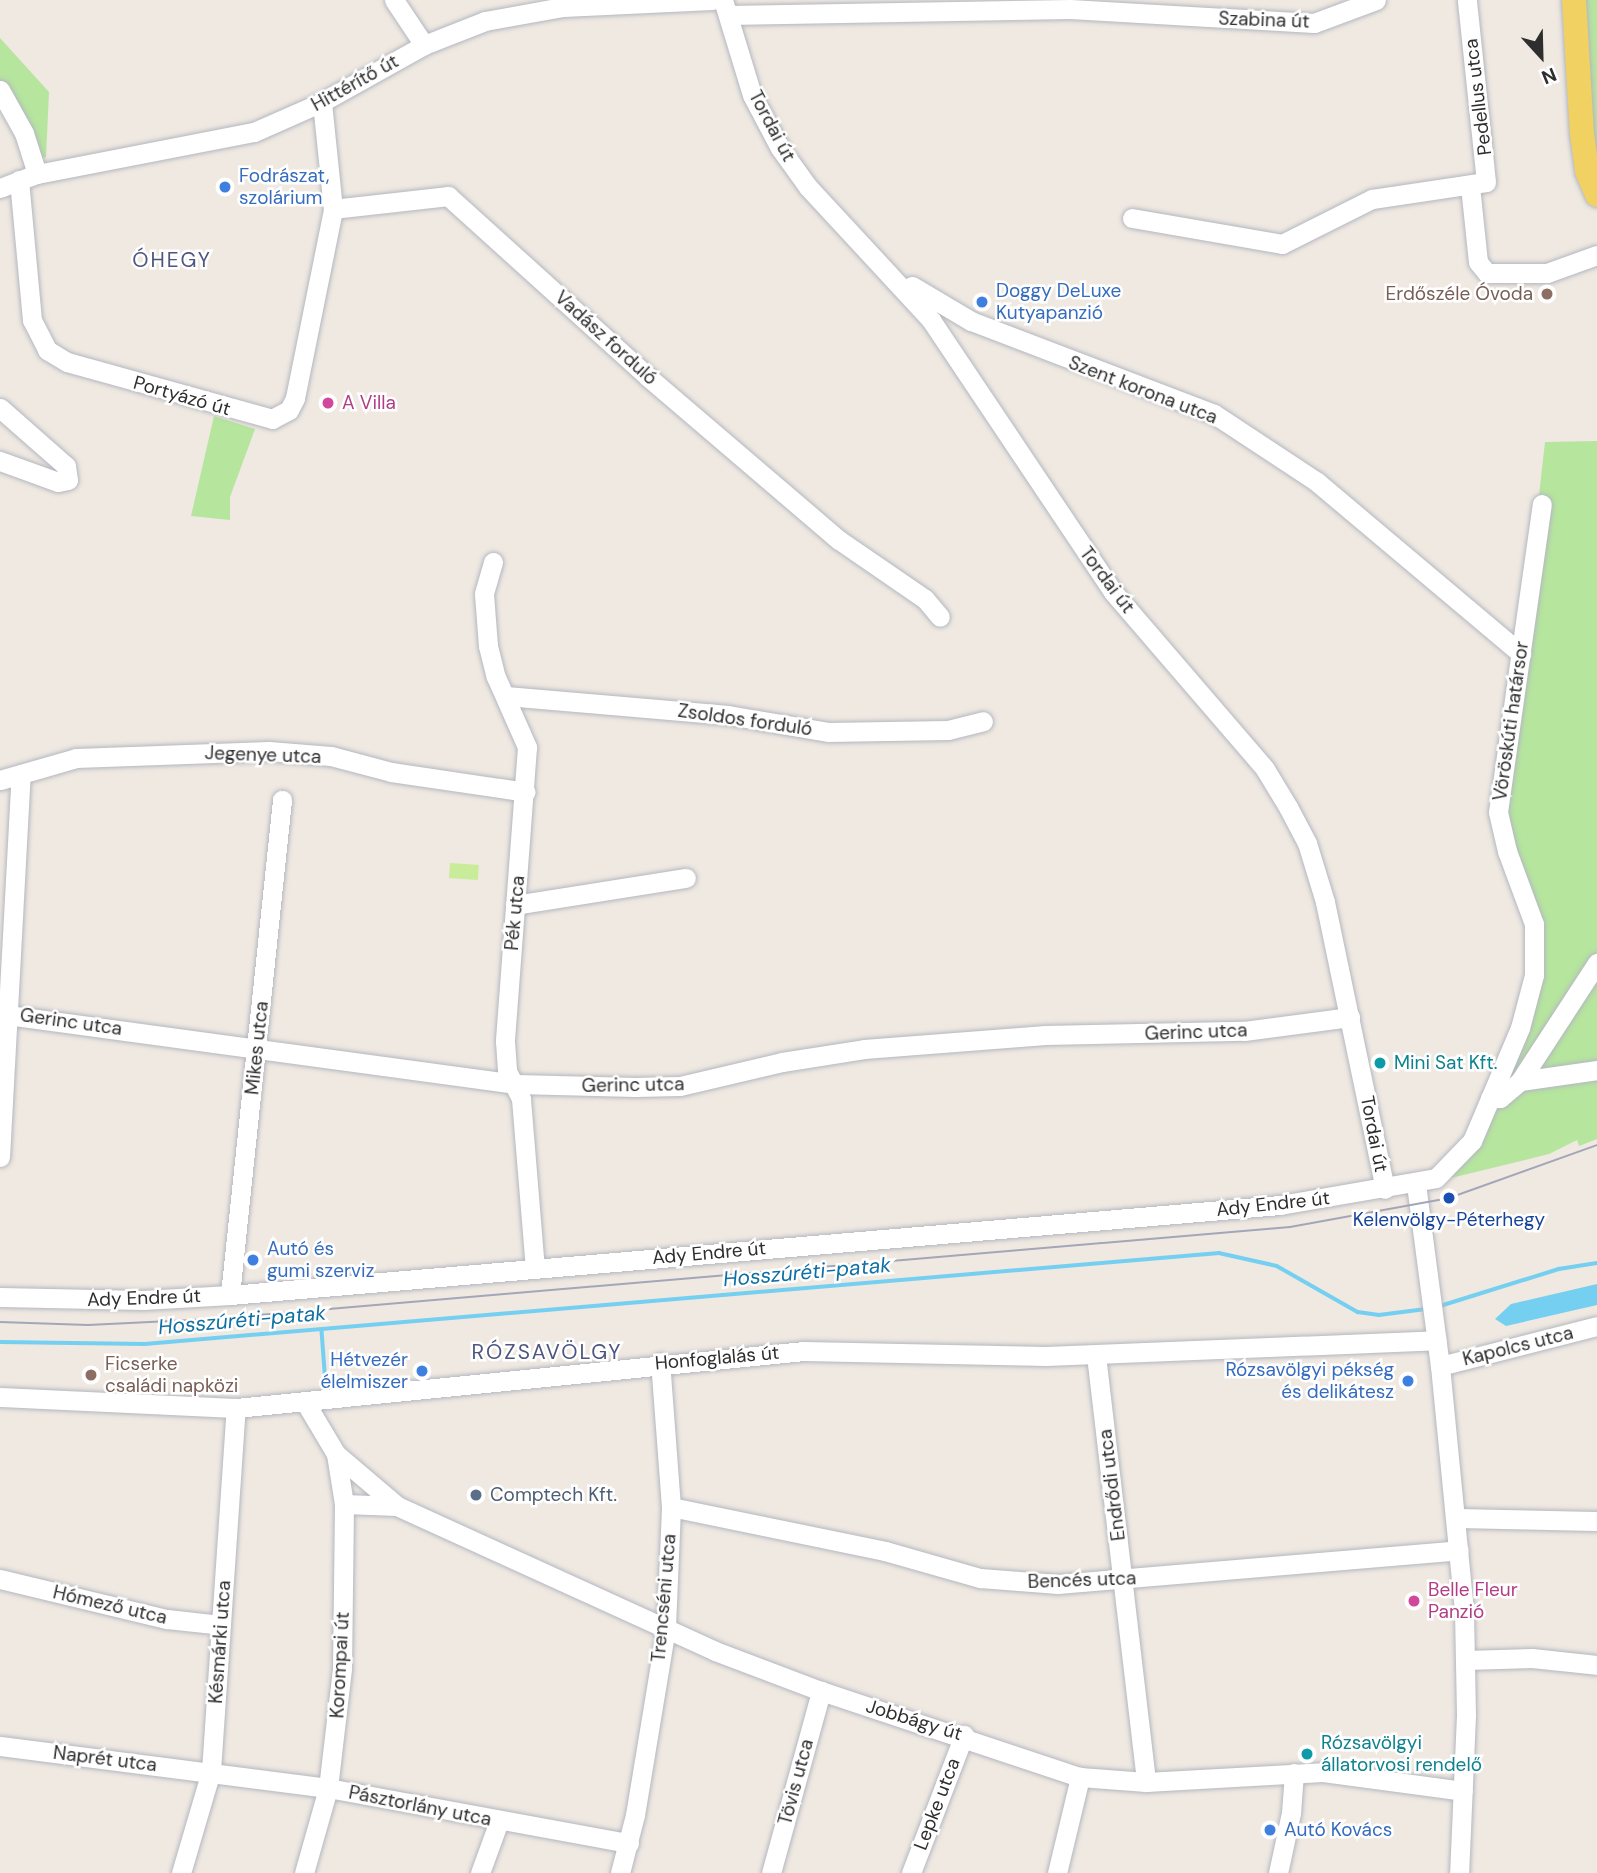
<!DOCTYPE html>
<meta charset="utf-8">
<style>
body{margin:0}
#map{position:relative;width:1597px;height:1873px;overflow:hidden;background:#efe9e1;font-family:"DM Sans",sans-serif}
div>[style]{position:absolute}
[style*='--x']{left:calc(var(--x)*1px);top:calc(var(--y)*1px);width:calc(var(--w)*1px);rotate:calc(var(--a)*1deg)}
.green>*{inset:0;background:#b6e59e}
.pitch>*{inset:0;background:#c9ec9a;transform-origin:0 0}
.water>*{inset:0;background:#75cff0}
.stream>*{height:3.5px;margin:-1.75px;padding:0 1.75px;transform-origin:1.75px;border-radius:1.75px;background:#75cff0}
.roads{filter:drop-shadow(0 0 2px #b4b7c1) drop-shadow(0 0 2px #b4b7c1)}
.minor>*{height:19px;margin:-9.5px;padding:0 9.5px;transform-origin:9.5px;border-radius:9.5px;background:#fff}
.major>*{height:24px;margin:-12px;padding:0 12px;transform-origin:12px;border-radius:12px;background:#f2d163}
.tram>*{height:2px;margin:-1px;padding:0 1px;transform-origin:1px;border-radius:1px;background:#a3a6b8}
.dots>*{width:19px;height:19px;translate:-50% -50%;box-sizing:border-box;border:4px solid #fff;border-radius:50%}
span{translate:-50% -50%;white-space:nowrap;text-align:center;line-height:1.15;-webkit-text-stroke:5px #fff;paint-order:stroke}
.street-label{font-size:19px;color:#2e2e2e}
.shop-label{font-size:19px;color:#366cbe}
.left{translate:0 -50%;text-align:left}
.right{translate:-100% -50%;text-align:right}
.education-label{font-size:19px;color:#785e54}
.hotel-label{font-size:19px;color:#b23c85}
.culture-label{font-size:19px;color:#0d838f}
.transit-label{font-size:19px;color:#164399}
.service-label{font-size:19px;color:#4e5e75}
.neighbourhood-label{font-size:21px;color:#4d5680;letter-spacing:2px}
.water-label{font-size:21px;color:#0d6fa3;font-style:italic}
.north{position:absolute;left:1506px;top:21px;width:70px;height:70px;-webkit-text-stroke:5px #fff;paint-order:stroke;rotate:158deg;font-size:19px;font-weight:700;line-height:28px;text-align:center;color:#2e2e2e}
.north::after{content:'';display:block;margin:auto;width:24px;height:32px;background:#2e2e2e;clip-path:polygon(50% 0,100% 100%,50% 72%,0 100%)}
</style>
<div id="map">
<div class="green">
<i style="clip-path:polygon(1574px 0,1597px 0,1597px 195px)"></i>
<i style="clip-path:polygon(0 38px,49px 92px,46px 157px,37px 159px,0 83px)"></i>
<i style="clip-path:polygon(214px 416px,255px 429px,230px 497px,230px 520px,191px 516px)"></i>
<i style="clip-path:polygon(1597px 441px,1597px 1139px,1579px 1146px,1577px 1140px,1549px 1154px,1447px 1179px,1464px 1154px,1537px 955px,1501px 833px,1545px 442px)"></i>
</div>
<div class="pitch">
<i style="left:450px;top:863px;width:29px;height:15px;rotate:4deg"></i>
</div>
<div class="water">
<i style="clip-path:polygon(1597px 1284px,1597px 1305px,1506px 1326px,1495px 1319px,1511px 1304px)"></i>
</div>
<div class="stream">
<i style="--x:1437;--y:1307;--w:128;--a:-17.3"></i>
<i style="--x:1559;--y:1269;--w:38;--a:-9"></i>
<i style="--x:322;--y:1331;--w:53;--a:85.7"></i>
<i style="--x:0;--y:1342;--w:145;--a:0.8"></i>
<i style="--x:145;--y:1344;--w:1078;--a:-4.84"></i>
<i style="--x:1219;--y:1253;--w:59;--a:12.6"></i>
<i style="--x:1277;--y:1266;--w:93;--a:29.6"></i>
<i style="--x:1358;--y:1312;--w:21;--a:8"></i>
<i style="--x:1379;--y:1315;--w:47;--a:-7.3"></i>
</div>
<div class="roads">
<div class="minor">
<i style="--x:394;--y:0;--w:54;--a:56.3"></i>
<i style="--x:723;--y:0;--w:99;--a:73"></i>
<i style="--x:752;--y:95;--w:60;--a:62.2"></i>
<i style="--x:780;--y:148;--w:48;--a:54.3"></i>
<i style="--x:808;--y:187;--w:181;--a:47.2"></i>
<i style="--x:931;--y:320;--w:327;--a:56.2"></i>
<i style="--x:1113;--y:592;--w:233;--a:49.3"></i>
<i style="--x:1265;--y:769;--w:44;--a:58.8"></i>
<i style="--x:1288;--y:807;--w:41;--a:62.2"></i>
<i style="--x:1307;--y:843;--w:62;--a:73"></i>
<i style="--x:1325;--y:902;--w:293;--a:78.2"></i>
<i style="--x:728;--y:15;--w:342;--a:-1"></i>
<i style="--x:1070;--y:9;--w:244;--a:3.3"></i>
<i style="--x:1314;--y:23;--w:66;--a:-20.4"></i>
<i style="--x:0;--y:90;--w:49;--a:60.8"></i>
<i style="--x:24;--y:133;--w:43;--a:72.4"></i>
<i style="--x:19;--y:180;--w:141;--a:84.7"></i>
<i style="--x:32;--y:320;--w:34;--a:63"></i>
<i style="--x:47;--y:350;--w:23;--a:31"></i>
<i style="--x:67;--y:362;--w:213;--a:15.5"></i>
<i style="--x:272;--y:419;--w:19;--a:-28"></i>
<i style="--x:289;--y:410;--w:13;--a:-63"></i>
<i style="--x:295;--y:398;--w:193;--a:-78.6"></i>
<i style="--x:333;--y:209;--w:108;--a:-95.9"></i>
<i style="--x:1470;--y:186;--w:76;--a:84"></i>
<i style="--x:1478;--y:262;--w:14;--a:51"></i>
<i style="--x:1487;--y:273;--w:60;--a:0"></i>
<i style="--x:1547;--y:273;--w:53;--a:-19.8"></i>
<i style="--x:0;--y:188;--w:40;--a:-21"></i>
<i style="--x:37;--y:174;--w:221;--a:-11"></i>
<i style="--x:254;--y:132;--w:74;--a:-23.8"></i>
<i style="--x:322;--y:102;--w:117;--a:-29.2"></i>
<i style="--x:424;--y:45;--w:66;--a:-21.5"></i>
<i style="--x:485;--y:21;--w:78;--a:-10.3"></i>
<i style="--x:562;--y:7;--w:151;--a:-2.7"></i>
<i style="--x:333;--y:209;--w:116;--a:-6.4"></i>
<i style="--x:448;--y:196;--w:270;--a:42.1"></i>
<i style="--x:648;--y:377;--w:251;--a:40.5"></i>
<i style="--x:839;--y:540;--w:104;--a:34.5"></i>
<i style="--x:925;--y:599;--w:23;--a:50"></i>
<i style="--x:1132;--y:218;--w:152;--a:9.8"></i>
<i style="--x:1282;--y:244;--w:101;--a:-26.6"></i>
<i style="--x:1372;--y:199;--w:115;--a:-8.5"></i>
<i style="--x:1486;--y:182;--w:183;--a:-96"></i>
<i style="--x:912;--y:286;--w:69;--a:30.7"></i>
<i style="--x:971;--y:321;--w:260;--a:20.9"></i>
<i style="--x:1214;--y:414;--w:123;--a:33.4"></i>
<i style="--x:1317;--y:482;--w:267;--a:40.1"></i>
<i style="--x:0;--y:408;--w:88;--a:41.3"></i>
<i style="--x:66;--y:466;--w:14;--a:82"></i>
<i style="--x:68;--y:480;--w:10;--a:169"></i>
<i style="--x:58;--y:482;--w:62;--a:-160.1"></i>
<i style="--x:493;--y:562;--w:33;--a:106"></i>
<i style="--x:484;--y:594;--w:52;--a:85.6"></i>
<i style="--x:488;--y:646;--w:32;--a:76"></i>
<i style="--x:496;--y:677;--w:77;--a:66.1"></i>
<i style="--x:527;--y:747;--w:295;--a:94.3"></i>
<i style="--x:505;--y:1041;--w:30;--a:86"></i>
<i style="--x:507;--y:1071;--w:31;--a:63"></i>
<i style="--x:521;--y:1099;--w:170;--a:85.3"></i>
<i style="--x:506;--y:696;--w:223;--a:4.9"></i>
<i style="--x:728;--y:715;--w:101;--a:9.6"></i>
<i style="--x:828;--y:732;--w:120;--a:-1"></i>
<i style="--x:948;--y:730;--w:36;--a:-14"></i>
<i style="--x:0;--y:780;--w:79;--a:-16.1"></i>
<i style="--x:76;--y:758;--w:193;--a:-2.1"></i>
<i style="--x:269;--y:751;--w:62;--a:4.6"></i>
<i style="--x:331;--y:756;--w:62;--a:14.9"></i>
<i style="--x:391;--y:772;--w:136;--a:8.4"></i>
<i style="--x:515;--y:905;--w:173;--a:-9"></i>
<i style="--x:0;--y:1014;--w:521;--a:7.73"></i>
<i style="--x:516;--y:1084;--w:119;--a:1.4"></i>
<i style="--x:635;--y:1087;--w:45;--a:-1.3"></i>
<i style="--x:680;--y:1086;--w:105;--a:-13.2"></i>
<i style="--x:782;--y:1062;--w:83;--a:-9"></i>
<i style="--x:864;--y:1049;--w:182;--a:-4.4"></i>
<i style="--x:1045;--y:1035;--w:199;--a:-1.2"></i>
<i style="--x:1244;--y:1031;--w:107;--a:-7.5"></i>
<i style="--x:1520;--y:1081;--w:141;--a:-56.9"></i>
<i style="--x:1490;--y:1098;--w:10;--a:0"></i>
<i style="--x:1500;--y:1098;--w:26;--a:-40"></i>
<i style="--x:1520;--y:1081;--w:78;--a:-8.1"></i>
<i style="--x:0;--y:1157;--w:383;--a:-86.9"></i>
<i style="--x:1416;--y:1184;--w:184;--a:82.5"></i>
<i style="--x:1440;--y:1366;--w:246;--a:84.4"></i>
<i style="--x:1464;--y:1611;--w:104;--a:88.9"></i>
<i style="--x:1466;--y:1715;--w:158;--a:92.5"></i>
<i style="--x:230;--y:1295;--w:498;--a:-84"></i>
<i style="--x:0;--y:1297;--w:143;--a:1.2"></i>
<i style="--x:143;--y:1300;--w:87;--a:-3.3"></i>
<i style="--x:230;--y:1295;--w:1054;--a:-4.9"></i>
<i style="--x:1280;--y:1205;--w:158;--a:-9.8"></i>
<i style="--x:1436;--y:1178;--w:52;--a:-45.8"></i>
<i style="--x:1472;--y:1141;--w:123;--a:-67"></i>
<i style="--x:1520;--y:1028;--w:55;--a:-75.2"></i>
<i style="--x:1534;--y:975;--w:51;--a:-90"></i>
<i style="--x:1534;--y:924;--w:78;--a:-110.3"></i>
<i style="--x:1507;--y:851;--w:40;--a:-103"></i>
<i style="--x:1498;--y:812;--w:311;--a:-81.9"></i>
<i style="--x:1096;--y:1355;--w:430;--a:83.3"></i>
<i style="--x:1440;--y:1366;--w:162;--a:-14.3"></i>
<i style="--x:0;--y:1397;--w:236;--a:2.7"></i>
<i style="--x:236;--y:1408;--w:571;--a:-5.73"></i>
<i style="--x:804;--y:1351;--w:242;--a:1.2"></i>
<i style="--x:1046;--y:1356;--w:391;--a:-2.3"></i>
<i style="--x:305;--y:1402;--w:61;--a:59.2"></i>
<i style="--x:336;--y:1454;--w:80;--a:40.4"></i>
<i style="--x:397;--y:1506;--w:349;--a:24.5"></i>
<i style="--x:715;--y:1651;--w:113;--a:20.7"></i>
<i style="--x:821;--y:1691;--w:273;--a:18.4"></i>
<i style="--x:1080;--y:1777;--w:66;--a:4.3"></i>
<i style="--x:1146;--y:1782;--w:177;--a:-3.2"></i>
<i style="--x:1323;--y:1772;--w:141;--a:7.7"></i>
<i style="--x:344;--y:1504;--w:53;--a:2.2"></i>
<i style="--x:671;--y:1507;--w:218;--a:11.6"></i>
<i style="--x:885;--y:1551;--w:99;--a:15.9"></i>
<i style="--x:980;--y:1578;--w:78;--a:4.4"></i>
<i style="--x:1058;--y:1584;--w:402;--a:-4.8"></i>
<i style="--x:1456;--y:1518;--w:141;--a:1.2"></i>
<i style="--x:0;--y:1579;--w:172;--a:13.5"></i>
<i style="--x:167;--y:1619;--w:54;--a:6.3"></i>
<i style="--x:1466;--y:1660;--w:66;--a:-1.7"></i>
<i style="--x:1532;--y:1658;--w:65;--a:6.1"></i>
<i style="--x:0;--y:1746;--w:331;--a:7.3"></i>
<i style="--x:328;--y:1788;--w:306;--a:10.4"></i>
<i style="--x:181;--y:1873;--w:106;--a:-73.6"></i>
<i style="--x:211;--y:1771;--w:364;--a:-86.1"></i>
<i style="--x:304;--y:1873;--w:88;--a:-74.2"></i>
<i style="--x:328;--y:1788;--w:120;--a:-83.3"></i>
<i style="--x:342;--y:1669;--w:165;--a:-89.3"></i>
<i style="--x:344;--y:1504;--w:51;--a:-99.1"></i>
<i style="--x:480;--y:1873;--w:55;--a:-69.9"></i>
<i style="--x:620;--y:1873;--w:60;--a:-75.5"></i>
<i style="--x:635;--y:1815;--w:191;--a:-80.6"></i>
<i style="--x:666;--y:1627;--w:120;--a:-87.6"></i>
<i style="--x:671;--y:1507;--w:145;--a:-94.3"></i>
<i style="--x:771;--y:1873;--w:189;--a:-74.6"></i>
<i style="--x:911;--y:1873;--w:148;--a:-69"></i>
<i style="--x:1057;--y:1873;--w:99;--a:-76.5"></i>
<i style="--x:1278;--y:1873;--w:61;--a:-77.8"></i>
<i style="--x:1291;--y:1813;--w:40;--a:-85.7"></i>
</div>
<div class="major">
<i style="--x:1574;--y:0;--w:134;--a:86.6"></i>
<i style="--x:1582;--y:134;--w:37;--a:82"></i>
<i style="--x:1587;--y:171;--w:26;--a:67"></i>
</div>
</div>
<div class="tram">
<i style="--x:0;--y:1322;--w:88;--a:2"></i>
<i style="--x:88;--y:1325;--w:124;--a:-2.8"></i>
<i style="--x:212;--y:1319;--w:1082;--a:-4.88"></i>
<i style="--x:1290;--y:1227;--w:162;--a:-10.3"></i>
<i style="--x:1449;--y:1198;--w:157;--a:-19.7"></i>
</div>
<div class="dots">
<i style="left:225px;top:187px;background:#3f7fe0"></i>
<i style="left:1547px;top:294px;background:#8d6e63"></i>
<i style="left:982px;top:302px;background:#3f7fe0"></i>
<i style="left:328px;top:403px;background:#d1479c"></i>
<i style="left:1380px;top:1063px;background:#0f9aa8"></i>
<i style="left:1449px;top:1198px;background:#1a4fb4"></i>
<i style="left:253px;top:1260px;background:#3f7fe0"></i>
<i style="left:422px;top:1371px;background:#3f7fe0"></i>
<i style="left:91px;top:1375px;background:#8d6e63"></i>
<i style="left:1408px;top:1381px;background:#3f7fe0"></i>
<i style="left:476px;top:1495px;background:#5c6f8a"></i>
<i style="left:1414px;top:1601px;background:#d1479c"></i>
<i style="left:1307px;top:1754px;background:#0f9aa8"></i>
<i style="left:1270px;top:1830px;background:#3f7fe0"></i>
</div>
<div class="street-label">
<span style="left:1264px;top:20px;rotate:2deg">Szabina út</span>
<span style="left:355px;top:83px;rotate:-29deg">Hittérítő út</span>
<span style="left:1478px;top:97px;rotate:-97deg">Pedellus utca</span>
<span style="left:772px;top:126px;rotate:62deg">Tordai út</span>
<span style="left:606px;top:338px;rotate:42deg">Vadász forduló</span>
<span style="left:1143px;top:390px;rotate:21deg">Szent korona utca</span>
<span style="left:182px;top:396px;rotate:16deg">Portyázó út</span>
<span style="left:1107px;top:580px;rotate:53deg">Tordai út</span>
<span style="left:745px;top:720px;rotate:8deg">Zsoldos forduló</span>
<span style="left:1511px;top:721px;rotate:-82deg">Vöröskúti határsor</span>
<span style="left:263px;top:755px;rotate:2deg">Jegenye utca</span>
<span style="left:515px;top:913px;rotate:-85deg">Pék utca</span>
<span style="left:71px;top:1022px;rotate:8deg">Gerinc utca</span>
<span style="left:1196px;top:1032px;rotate:-2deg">Gerinc utca</span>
<span style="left:257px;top:1048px;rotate:-84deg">Mikes utca</span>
<span style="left:633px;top:1085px;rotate:-1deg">Gerinc utca</span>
<span style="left:1374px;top:1134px;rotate:79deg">Tordai út</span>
<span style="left:1273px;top:1204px;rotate:-6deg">Ady Endre út</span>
<span style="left:709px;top:1253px;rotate:-5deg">Ady Endre út</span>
<span style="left:144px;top:1298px;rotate:-2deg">Ady Endre út</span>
<span style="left:1518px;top:1346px;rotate:-14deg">Kapolcs utca</span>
<span style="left:717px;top:1358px;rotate:-5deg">Honfoglalás út</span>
<span style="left:1112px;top:1485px;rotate:-97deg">Endrődi utca</span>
<span style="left:1082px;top:1580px;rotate:-2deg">Bencés utca</span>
<span style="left:664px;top:1598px;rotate:-85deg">Trencséni utca</span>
<span style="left:110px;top:1605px;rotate:13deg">Hómező utca</span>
<span style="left:220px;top:1642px;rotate:-86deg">Késmárki utca</span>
<span style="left:340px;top:1665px;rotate:-87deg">Korompai út</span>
<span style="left:914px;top:1720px;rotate:17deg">Jobbágy út</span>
<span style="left:105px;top:1759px;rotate:7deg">Naprét utca</span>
<span style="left:796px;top:1782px;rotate:-75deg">Tövis utca</span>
<span style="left:937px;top:1804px;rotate:-69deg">Lepke utca</span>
<span style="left:420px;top:1806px;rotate:11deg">Pásztorlány utca</span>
</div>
<div class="shop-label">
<span class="left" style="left:239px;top:187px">Fodrászat,<br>szolárium</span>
<span class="left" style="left:996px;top:302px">Doggy DeLuxe<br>Kutyapanzió</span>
<span class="left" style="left:267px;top:1260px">Autó és<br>gumi szerviz</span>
<span class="right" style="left:408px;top:1371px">Hétvezér<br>élelmiszer</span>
<span class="right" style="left:1394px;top:1381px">Rózsavölgyi pékség<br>és delikátesz</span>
<span class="left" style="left:1284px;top:1830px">Autó Kovács</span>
</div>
<div class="education-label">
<span class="right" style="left:1533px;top:294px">Erdőszéle Óvoda</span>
<span class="left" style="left:105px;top:1375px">Ficserke<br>családi napközi</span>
</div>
<div class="hotel-label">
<span class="left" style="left:342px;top:403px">A Villa</span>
<span class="left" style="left:1428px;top:1601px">Belle Fleur<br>Panzió</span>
</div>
<div class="culture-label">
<span class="left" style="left:1394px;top:1063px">Mini Sat Kft.</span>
<span class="left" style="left:1321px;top:1754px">Rózsavölgyi<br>állatorvosi rendelő</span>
</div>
<div class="transit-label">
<span style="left:1449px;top:1220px">Kelenvölgy-Péterhegy</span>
</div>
<div class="service-label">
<span class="left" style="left:490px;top:1495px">Comptech Kft.</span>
</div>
<div class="neighbourhood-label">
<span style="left:172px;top:260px">ÓHEGY</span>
<span style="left:547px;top:1352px">RÓZSAVÖLGY</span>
</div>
<div class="water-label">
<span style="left:807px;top:1272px;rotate:-5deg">Hosszúréti-patak</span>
<span style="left:242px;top:1320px;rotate:-5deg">Hosszúréti-patak</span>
</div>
<div class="north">N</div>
</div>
